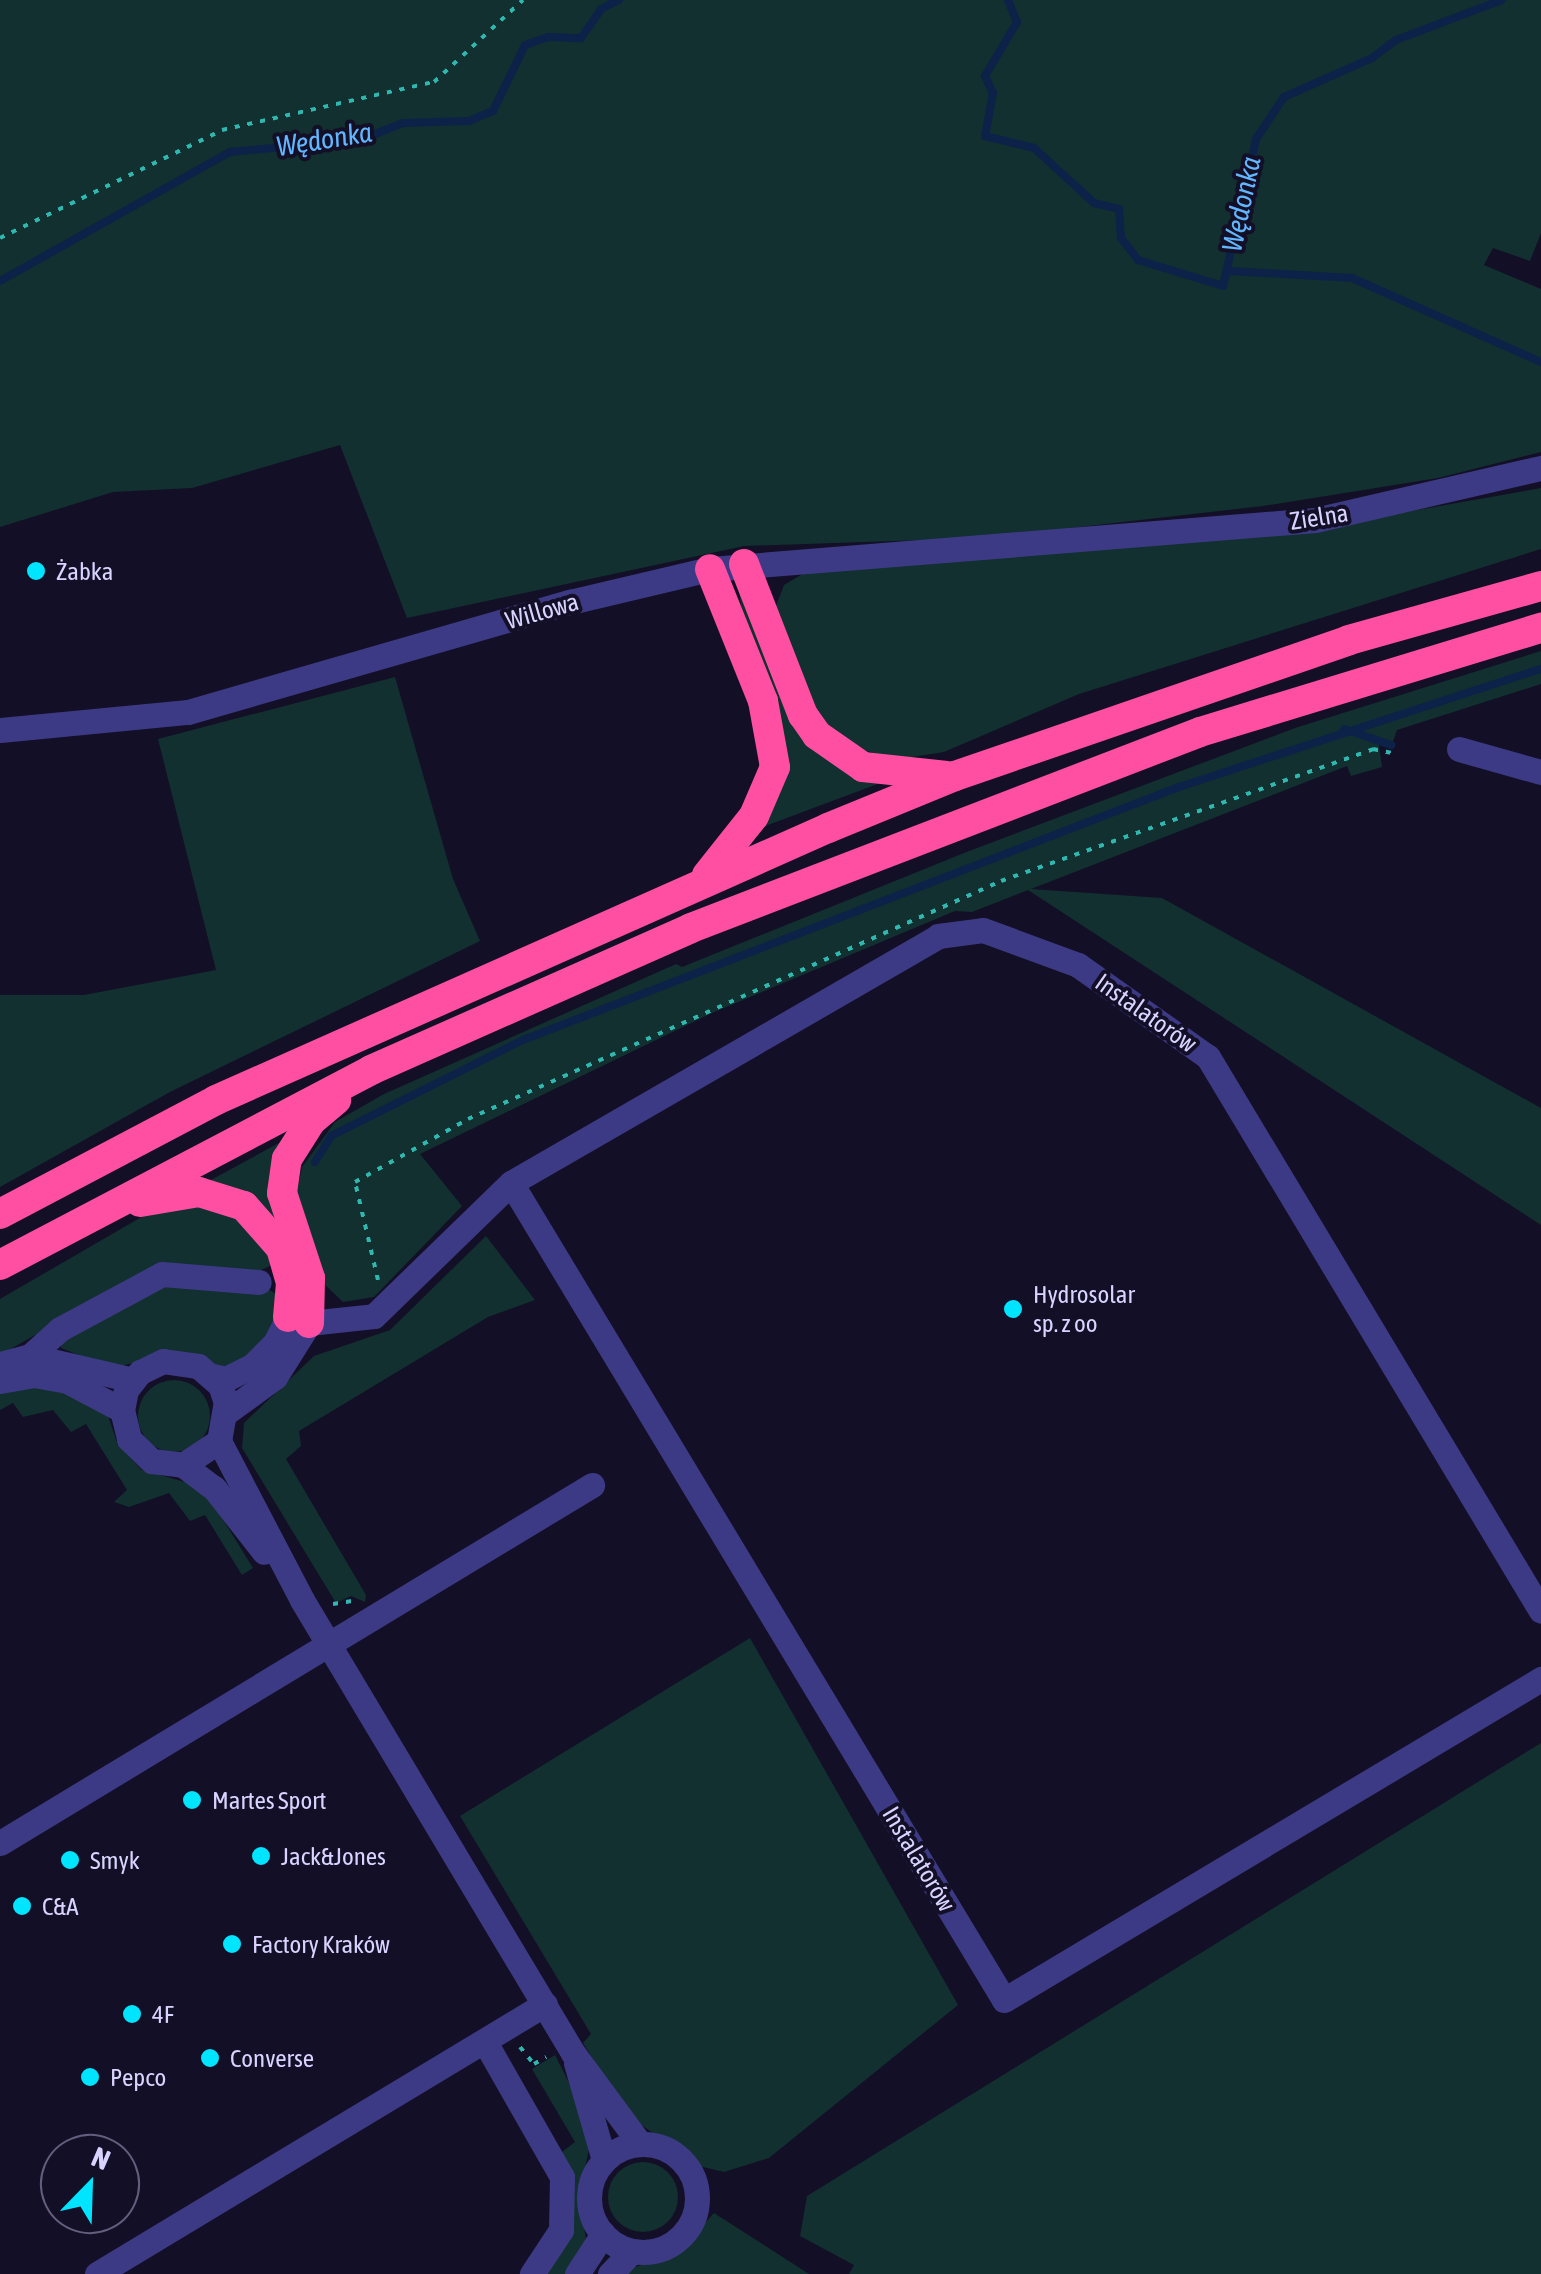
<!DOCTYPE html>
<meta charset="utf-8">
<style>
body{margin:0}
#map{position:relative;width:1541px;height:2274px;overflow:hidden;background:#130f26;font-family:"Asap Condensed",sans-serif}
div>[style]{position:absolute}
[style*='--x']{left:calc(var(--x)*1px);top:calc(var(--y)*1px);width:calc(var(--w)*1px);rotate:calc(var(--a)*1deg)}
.green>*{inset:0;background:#12302f}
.round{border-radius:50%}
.stream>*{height:8px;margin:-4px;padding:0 4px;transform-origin:4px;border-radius:4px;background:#0c2248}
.path>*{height:4px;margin-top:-2px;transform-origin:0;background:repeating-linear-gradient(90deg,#2fb8b0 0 5px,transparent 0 13px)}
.minor>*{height:25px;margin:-12.5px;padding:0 12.5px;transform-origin:12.5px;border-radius:12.5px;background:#3d3a85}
.minor>.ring{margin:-12.5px;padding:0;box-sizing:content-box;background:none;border:25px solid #3d3a85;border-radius:50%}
.highway>*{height:30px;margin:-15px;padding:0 15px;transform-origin:15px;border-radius:15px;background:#ff4fa3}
.dots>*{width:28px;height:28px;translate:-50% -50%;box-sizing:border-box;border:5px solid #130f26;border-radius:50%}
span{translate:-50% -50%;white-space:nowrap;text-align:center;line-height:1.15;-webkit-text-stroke:8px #130f26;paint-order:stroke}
.street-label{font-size:25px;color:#d9d4ff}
.poi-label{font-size:25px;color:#d9d4ff}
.left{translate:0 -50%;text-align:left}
.water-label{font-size:28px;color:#62b6ff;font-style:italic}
.north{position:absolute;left:40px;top:2134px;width:100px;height:100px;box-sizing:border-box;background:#130f26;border:2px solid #625e7d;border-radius:50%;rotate:23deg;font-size:28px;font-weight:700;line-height:40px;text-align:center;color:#d9d4ff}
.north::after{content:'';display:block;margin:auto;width:35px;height:45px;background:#00e5ff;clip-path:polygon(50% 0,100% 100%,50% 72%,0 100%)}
</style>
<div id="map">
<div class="green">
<i style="clip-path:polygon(0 0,1541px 0,1541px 233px,1530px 261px,1493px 248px,1484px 265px,1541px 289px,1541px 452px,1438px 478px,1263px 506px,983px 538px,744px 546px,407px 618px,340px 445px,192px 488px,113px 492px,0 527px)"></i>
<i style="clip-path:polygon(1541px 488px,1541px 549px,1079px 694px,944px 752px,893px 760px,838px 741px,795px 677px,772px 616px,784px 585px,804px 573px,1282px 534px)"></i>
<i style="clip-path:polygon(739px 592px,794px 716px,883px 782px,757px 829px,771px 807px)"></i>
<i style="clip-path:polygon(1541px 651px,1541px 684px,1397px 730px,1391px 747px,1379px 745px,1382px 767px,1351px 776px,1347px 766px,1031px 889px,1162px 898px,1541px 1108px,1541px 1225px,1028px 890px,972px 912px,955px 911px,712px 1013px,420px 1154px,462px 1206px,374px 1297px,343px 1302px,322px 1282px,297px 1193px,302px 1167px,335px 1122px,384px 1094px,676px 964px,682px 967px,964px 853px,1295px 728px)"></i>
<i style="clip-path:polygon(395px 677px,453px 879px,480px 941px,170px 1092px,0 1187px,0 995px,84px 995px,216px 970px,158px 739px)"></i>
<i style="clip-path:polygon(288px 1138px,275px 1218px,254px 1199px,209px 1181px)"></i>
<i style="clip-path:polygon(169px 1201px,216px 1204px,256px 1229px,271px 1251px,270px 1266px,250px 1275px,164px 1262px,0 1355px,0 1299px)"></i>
<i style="clip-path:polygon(486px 1236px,535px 1300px,488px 1317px,299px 1431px,301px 1446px,286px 1459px,366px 1595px,365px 1602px,351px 1596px,336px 1603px,242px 1448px,244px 1423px,314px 1356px,390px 1330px)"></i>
<i style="clip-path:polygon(195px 1282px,236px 1293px,268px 1289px,279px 1296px,277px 1317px,256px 1351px,227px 1367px,138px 1362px,111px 1368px,61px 1348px,60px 1338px,157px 1283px)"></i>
<i class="round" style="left:138px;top:1380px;width:72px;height:72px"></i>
<i style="clip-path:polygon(52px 1386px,106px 1410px,118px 1445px,142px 1470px,203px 1487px,253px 1568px,242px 1575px,205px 1515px,190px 1521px,169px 1493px,129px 1507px,114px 1502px,127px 1490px,86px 1424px,71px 1432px,53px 1410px,23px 1417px,13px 1403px,0 1410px,0 1388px)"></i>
<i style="clip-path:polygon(750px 1638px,958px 2005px,769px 2158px,724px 2172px,699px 2166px,629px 2116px,583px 2043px,591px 2034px,460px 1816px)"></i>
<i style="clip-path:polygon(1541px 1743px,1541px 2274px,849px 2274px,854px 2265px,800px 2236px,807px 2196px)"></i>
<i style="clip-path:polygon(555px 2055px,593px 2130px,579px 2197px,586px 2239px,567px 2274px,547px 2274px,574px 2220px,562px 2152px,575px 2142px,532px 2069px)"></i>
<i class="round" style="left:608px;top:2162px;width:70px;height:70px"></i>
<i style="clip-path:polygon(714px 2213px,809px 2274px,618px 2274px,681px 2249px)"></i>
</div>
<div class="stream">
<i style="--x:1008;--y:0;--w:24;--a:68"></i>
<i style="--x:1017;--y:22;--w:63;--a:120.7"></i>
<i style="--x:985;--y:76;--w:19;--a:65"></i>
<i style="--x:993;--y:93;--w:44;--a:100.5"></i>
<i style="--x:985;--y:136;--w:50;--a:13.8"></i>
<i style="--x:1034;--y:148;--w:81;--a:42.5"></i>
<i style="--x:1094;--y:203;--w:26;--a:13"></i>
<i style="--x:1119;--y:209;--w:29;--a:86"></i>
<i style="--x:1121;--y:238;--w:28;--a:52"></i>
<i style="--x:1138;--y:260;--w:89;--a:17"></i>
<i style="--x:1223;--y:286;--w:151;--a:-77.3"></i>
<i style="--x:1256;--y:139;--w:50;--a:-56.3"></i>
<i style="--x:1284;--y:97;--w:96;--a:-23.9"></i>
<i style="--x:1372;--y:58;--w:30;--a:-37"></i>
<i style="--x:1396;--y:40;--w:113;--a:-20.7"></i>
<i style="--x:1229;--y:271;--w:123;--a:3.3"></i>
<i style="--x:1352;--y:278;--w:207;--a:24"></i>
<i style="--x:0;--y:281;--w:264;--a:-29.3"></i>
<i style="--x:230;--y:152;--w:131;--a:-5.3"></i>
<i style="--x:360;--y:140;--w:46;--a:-21.6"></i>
<i style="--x:403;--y:123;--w:66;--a:-1.7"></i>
<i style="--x:469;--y:121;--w:26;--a:-23"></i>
<i style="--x:493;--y:111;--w:73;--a:-64.1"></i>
<i style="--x:525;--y:45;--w:24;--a:-19"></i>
<i style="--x:548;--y:37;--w:33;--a:2"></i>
<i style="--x:581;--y:38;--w:35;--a:-55"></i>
<i style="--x:601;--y:9;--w:20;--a:-27"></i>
<i style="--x:1344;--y:729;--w:50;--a:18.8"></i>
<i style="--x:315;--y:1162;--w:31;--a:-58"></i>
<i style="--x:331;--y:1136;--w:215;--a:-26.6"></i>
<i style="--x:523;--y:1040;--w:700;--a:-21.1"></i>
<i style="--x:1176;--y:788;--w:384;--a:-18.1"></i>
</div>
<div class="path">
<i style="--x:0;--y:238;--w:247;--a:-25.9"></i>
<i style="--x:222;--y:130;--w:217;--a:-12.8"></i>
<i style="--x:434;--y:82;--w:121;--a:-42.7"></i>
<i style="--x:378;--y:1280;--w:101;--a:-103.2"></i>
<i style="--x:355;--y:1182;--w:129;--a:-29.1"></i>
<i style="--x:468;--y:1119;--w:584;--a:-24.06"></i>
<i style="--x:1001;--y:881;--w:395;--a:-19.5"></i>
<i style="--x:1373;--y:749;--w:24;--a:12"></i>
<i style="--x:333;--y:1604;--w:24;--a:-9"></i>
<i style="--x:520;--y:2047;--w:22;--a:51"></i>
<i style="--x:534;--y:2064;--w:14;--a:-30"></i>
</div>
<div class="minor">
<i style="--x:0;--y:730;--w:189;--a:-5.5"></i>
<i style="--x:188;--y:712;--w:398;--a:-16.1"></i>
<i style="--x:570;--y:602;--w:144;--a:-13.3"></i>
<i style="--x:710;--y:569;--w:607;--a:-4.63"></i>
<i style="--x:1315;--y:520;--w:232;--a:-13"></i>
<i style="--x:1459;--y:749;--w:85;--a:15.7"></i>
<i style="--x:511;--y:1183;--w:954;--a:58.89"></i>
<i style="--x:1004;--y:2000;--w:626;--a:-30.87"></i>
<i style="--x:30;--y:1356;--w:40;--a:-42"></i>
<i style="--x:60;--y:1329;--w:116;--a:-28.3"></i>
<i style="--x:162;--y:1274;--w:97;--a:4.7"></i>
<i style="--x:0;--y:1364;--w:31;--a:-15"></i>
<i style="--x:30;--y:1356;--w:106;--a:13.1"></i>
<i style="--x:213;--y:1376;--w:13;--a:13"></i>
<i style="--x:226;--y:1379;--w:29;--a:-27"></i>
<i style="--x:252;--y:1366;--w:33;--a:-45"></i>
<i style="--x:275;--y:1343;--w:29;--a:-63"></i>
<i style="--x:288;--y:1317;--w:22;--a:16"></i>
<i style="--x:309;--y:1323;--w:65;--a:-6.1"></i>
<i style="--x:374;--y:1316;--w:191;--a:-44.2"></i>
<i style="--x:511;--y:1183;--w:493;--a:-30"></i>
<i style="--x:938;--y:936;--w:45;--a:-7.6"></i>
<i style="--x:983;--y:930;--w:101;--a:20.2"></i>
<i style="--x:1078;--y:965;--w:159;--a:35.3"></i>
<i style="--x:1208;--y:1057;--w:646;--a:58.99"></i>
<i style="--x:0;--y:1381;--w:35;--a:-10"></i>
<i style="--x:34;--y:1375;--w:34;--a:10"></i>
<i style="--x:67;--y:1381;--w:62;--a:27.8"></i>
<i style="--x:227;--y:1412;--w:59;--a:-36.1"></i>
<i style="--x:275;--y:1377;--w:64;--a:-57.8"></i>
<i style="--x:219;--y:1441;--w:179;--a:62.4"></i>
<i style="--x:302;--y:1600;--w:528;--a:59.11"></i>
<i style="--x:573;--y:2053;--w:113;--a:53.6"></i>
<i style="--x:183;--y:1465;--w:43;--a:-33.7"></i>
<i style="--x:219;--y:1441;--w:39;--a:-80"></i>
<i style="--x:226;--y:1403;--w:19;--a:-108"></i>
<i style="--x:220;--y:1385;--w:29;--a:-139"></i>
<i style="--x:198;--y:1366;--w:35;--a:-172"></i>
<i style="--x:163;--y:1361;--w:25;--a:154"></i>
<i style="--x:140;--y:1372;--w:23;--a:128"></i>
<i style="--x:126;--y:1390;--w:20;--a:101"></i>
<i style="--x:122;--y:1410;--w:30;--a:76"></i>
<i style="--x:129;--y:1439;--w:32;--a:44"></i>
<i style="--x:152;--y:1461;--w:31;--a:7"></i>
<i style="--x:183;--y:1465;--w:39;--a:37"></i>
<i style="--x:214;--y:1488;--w:81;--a:52"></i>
<i style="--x:0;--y:1843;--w:692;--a:-31.16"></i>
<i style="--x:485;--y:2042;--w:155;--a:60.3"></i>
<i style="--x:562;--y:2177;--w:53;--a:91.1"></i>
<i style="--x:561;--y:2230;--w:53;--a:123.4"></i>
<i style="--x:576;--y:2063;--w:101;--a:73.9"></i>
<i class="ring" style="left:589px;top:2144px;width:83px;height:83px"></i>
<i style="--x:97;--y:2274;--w:523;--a:-31.08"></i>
<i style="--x:577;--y:2274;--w:48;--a:-57"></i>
<i style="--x:610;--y:2274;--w:32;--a:-46"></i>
</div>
<div class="highway">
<i style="--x:744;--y:564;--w:162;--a:68.7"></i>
<i style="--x:803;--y:715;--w:24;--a:55"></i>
<i style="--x:817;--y:735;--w:56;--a:34.8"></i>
<i style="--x:863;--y:767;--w:84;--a:6.1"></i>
<i style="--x:707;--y:875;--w:75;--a:-51.5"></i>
<i style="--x:754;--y:816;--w:53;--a:-66.8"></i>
<i style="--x:775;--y:767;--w:67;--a:-100.3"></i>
<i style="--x:763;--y:701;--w:142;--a:-111.9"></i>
<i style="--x:140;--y:1202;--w:60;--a:-9.6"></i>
<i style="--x:199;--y:1192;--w:47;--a:17.3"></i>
<i style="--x:244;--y:1206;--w:56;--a:48.6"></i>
<i style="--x:281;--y:1248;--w:36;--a:74"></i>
<i style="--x:291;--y:1283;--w:34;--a:95"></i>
<i style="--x:0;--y:1214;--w:244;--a:-27.8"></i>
<i style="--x:216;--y:1100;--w:670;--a:-23.96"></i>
<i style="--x:828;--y:828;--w:137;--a:-22.3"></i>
<i style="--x:955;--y:776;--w:417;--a:-19"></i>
<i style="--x:1349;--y:640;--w:199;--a:-15.7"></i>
<i style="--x:0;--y:1265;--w:419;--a:-27.7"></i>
<i style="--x:371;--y:1070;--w:350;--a:-23.9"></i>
<i style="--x:691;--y:928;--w:545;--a:-21.06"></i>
<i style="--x:1200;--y:732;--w:357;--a:-17"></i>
<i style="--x:309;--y:1323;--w:45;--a:-88.7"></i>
<i style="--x:310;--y:1278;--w:89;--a:-108.2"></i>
<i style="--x:282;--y:1193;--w:34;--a:-82"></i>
<i style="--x:287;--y:1159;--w:45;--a:-57.7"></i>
<i style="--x:311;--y:1121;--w:33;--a:-40"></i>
</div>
<div class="dots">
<i style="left:36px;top:571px;background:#00e5ff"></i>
<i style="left:1013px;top:1309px;background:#00e5ff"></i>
<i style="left:192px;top:1800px;background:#00e5ff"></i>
<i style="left:261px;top:1856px;background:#00e5ff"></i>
<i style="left:70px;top:1860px;background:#00e5ff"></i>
<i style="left:22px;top:1906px;background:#00e5ff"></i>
<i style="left:232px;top:1944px;background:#00e5ff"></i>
<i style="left:132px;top:2014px;background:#00e5ff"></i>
<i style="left:210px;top:2058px;background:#00e5ff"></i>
<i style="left:90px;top:2077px;background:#00e5ff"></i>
</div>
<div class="street-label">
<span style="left:1319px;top:517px;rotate:-9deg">Zielna</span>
<span style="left:542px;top:611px;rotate:-16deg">Willowa</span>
<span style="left:1146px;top:1013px;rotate:35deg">Instalatorów</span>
<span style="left:919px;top:1859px;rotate:59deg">Instalatorów</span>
</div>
<div class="poi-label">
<span class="left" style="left:56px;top:571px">Żabka</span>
<span class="left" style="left:1033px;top:1309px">Hydrosolar<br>sp. z oo</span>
<span class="left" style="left:212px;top:1800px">Martes Sport</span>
<span class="left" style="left:281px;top:1856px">Jack&amp;Jones</span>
<span class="left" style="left:90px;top:1860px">Smyk</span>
<span class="left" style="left:42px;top:1906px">C&amp;A</span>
<span class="left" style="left:252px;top:1944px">Factory Kraków</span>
<span class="left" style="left:152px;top:2014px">4F</span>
<span class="left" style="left:230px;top:2058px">Converse</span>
<span class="left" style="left:110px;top:2077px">Pepco</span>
</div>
<div class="water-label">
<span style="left:324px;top:139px;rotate:-9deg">Wędonka</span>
<span style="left:1241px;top:204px;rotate:-78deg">Wędonka</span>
</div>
<div class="north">N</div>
</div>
